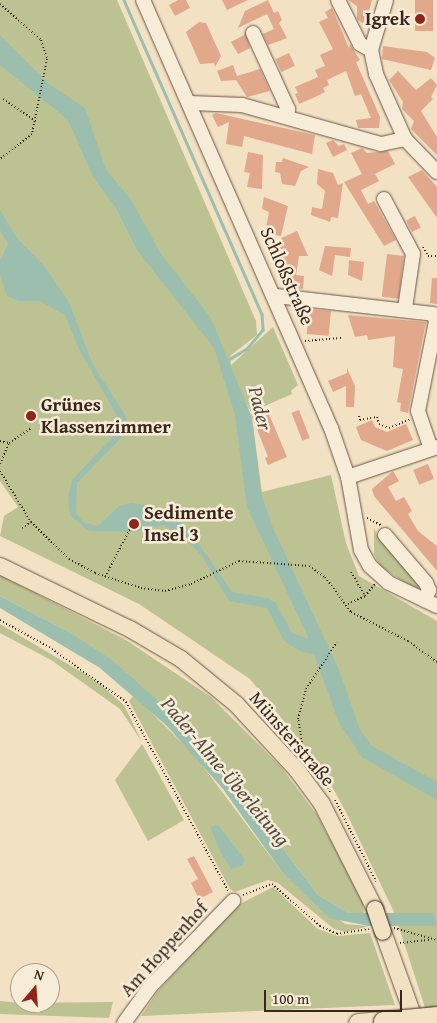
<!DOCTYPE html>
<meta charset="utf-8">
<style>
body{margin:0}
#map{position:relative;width:437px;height:1023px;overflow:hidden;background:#f2e1c3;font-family:"Gentium Book Plus",serif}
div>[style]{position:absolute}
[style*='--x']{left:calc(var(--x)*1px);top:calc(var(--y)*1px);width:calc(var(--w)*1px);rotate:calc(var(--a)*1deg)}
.green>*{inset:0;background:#bdc292}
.water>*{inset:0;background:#9cbeaf}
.stream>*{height:2.5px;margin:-1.25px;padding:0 1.25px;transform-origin:1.25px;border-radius:1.25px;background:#9cbeaf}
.building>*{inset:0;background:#e1a88c;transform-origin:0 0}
.path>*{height:2px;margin-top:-1px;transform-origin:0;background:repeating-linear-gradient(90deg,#39261c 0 1px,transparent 0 3.5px)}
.roads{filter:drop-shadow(0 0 1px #675546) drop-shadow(0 0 1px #675546)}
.minor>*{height:14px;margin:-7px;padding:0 7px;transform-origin:7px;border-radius:7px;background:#f7ecd8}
.major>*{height:16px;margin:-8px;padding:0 8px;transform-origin:8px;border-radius:8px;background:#f2e1c3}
.highway>*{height:19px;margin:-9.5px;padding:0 9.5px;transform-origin:9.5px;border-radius:9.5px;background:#f2e1c3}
.bridges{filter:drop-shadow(0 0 1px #39261c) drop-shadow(0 0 1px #39261c)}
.major-bridge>*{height:16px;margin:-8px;padding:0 8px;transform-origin:8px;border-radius:8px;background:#f2e1c3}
.highway-bridge>*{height:19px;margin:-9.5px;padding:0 9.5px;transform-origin:9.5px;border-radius:9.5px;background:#f2e1c3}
.dots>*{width:14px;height:14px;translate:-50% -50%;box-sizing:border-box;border:2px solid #f7ecd8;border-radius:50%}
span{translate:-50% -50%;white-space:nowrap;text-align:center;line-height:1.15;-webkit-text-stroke:5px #f7ecd8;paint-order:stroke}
.poi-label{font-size:19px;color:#39261c;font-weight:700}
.right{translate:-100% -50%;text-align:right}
.left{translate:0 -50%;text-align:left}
.street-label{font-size:19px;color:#39261c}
.water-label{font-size:20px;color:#524c41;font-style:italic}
.north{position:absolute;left:10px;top:963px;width:50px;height:50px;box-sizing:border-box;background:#f7ecd8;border:1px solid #ab9d8d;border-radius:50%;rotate:18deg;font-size:14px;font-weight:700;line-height:20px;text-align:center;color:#39261c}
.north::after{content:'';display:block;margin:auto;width:18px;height:22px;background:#8f2418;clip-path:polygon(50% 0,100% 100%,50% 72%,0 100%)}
.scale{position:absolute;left:264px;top:990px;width:138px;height:22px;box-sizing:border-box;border:2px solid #39261c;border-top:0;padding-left:6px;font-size:15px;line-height:18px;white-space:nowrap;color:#39261c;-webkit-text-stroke:4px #f7ecd8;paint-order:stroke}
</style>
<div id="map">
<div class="green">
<i style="clip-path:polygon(0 0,117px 0,256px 321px,257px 335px,230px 356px,231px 365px,273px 327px,298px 385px,291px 391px,292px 394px,251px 412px,246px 403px,252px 418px,262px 492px,331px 475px,346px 543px,359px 576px,437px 621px,437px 1023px,430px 1023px,394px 912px,347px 814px,323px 770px,250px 679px,139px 604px,0 536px,4px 516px,18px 507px,0 481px)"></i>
<i style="clip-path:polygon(374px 528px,378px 537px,420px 586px,416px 590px,380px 566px,374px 554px)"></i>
<i style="clip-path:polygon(0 575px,126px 640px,211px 697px,281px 767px,317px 815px,363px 902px,364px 914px,349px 913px,318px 895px,210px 753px,164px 706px,69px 632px,0 596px)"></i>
<i style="clip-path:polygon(0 624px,95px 680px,124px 705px,142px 742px,120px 709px,51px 660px,0 633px)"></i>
<i style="clip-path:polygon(134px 695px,196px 757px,282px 872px,345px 924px,369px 926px,346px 932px,334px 929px,278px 883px,268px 880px,235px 892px,230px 889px,129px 701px)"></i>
<i style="clip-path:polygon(142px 744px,184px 820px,148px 841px,115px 780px)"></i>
<i style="clip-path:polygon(273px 887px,318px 929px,337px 936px,370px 933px,395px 1005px,141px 1016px,158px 991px,236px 906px)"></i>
<i style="clip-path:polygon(0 1001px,20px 1003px,113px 1002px,109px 1018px,0 1014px)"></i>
</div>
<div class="water">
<i style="clip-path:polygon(0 35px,49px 84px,85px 108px,106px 170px,130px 198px,161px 254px,211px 318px,252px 418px,261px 493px,273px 528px,339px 670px,360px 730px,372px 746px,437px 782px,437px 800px,362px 757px,339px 723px,314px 654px,302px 652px,284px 641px,267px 608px,229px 601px,201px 555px,181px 534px,163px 525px,134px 532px,95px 531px,87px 530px,70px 515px,68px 498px,72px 480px,123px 426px,79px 349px,65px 315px,40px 301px,19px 301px,7px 296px,0 275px,0 261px,8px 244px,0 230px,0 210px,17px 238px,46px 268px,69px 302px,93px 365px,126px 416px,125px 434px,77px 483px,76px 513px,83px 522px,98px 526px,119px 506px,132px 503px,153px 506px,171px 514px,187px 527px,232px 592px,268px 598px,276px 603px,292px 633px,309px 639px,247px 507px,235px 415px,214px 348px,137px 250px,116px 208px,93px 177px,68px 120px,0 65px)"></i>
<i style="clip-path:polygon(0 596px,69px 632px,112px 660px,164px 706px,210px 753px,318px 895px,349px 913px,434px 913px,437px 926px,369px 926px,329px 918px,282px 872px,223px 789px,167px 726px,100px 668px,0 608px)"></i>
<i style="clip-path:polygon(218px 825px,245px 860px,242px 865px,231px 869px,221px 853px,210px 827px)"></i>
</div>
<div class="stream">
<i style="--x:124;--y:0;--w:343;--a:66.3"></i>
<i style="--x:262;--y:314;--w:16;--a:86"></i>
<i style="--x:263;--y:330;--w:25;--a:130"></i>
<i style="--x:247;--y:349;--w:23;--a:149"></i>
</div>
<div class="building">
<i style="clip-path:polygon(178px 0,186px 0,190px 8px,175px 16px,169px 5px)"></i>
<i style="clip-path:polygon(222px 0,248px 0,227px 10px)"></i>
<i style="clip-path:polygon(268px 0,274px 13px,278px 11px,282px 20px,279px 23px,287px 38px,268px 45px,263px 34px,274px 29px,267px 14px,238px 28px,245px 11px)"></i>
<i style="clip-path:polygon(348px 0,372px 0,365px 25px,357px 19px,357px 6px)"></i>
<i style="left:415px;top:0;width:18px;height:31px"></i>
<i style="clip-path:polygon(332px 8px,349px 48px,350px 44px,360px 60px,356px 62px,380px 117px,379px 128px,358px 128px,356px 120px,371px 118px,361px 94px,355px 96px,346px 71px,327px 80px,329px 85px,323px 88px,325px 92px,315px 97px,299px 104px,295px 94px,298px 93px,295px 87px,318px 77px,315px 70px,325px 66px,320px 55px,333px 49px,319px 22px,328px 18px,325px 12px)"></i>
<i style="clip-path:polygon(199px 22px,206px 23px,221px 56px,215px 67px,214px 63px,200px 64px,186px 32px)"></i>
<i style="clip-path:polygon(245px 31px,250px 48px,238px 54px,231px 42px,244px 35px)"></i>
<i style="clip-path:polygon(383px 46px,427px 52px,435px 58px,431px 70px,382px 59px)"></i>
<i style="left:289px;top:53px;width:14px;height:15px;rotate:65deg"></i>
<i style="clip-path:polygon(233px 65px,237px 76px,260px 69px,270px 91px,247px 97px,236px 80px,221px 81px,217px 71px)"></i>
<i style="clip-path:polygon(398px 71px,416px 90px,431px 78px,437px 85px,431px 97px,433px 99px,421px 111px,437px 137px,437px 155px,411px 129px,414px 121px,402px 109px,403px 102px,389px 80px)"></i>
<i style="clip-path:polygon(216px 113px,315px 135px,312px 154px,244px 136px,242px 147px,226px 144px,229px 122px,218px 127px,212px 115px)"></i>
<i style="clip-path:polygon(333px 140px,339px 146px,344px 144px,347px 150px,333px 157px,326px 143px)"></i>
<i style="clip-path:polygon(362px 148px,367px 153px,388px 151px,395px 164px,375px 174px,379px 181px,361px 190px,368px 204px,374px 201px,396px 240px,384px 246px,344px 182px,362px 174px,351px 153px)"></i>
<i style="clip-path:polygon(248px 152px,263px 155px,262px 189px,247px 187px,250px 173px,244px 172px)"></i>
<i style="clip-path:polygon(283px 158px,309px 167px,301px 171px,295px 186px,282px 184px,280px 173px,275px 172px,276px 162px,282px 162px)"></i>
<i style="clip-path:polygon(318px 169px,333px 173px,338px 185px,343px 183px,338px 218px,331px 217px,330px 222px,311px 215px,312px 207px,322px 209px,325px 191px,317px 184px)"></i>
<i style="clip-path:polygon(422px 170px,437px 187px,437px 218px,408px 177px)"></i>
<i style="clip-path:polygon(264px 197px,288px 206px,281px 236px,265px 233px,269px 212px,262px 209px)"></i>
<i style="left:415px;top:216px;width:13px;height:10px;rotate:63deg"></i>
<i style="clip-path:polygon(297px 231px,308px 256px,299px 256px,296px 275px,304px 276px,303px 289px,289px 287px,291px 274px,283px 273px,285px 259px,277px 258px,279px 239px)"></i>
<i style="clip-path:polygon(325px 246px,351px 248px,350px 257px,335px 255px,332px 276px,319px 270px)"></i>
<i style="left:387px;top:254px;width:17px;height:43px;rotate:7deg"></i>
<i style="clip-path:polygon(349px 260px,364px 262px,362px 281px,348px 275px)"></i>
<i style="clip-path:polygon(432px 278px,437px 278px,437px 304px,430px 303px)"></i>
<i style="left:309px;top:309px;width:22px;height:25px;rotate:5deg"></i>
<i style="clip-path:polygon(348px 315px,426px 322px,408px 413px,400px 411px,401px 403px,397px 402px,403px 369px,393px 367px,395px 336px,368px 340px,367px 335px,355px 337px)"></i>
<i style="clip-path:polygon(347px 368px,355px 386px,354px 407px,346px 407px,346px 386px,333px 392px,328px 381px,347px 373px)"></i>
<i style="clip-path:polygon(266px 407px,287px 457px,268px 465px,265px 458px,268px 457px,251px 414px)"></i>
<i style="left:299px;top:410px;width:30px;height:8px;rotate:69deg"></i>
<i style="clip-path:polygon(372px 420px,375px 427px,387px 432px,406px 424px,413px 440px,387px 451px,361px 440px,356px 427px)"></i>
<i style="left:428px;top:464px;width:16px;height:16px;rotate:68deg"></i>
<i style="clip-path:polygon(393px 471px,399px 481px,388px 487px,396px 501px,404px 497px,412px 511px,408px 514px,418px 531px,437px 546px,437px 571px,374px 496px,372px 489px)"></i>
<i style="clip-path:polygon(194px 856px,213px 892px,199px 899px,191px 883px,198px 879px,187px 859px)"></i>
</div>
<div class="path">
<i style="--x:0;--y:4;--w:55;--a:41.3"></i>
<i style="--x:41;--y:40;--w:20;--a:72"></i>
<i style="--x:47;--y:59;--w:76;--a:101.3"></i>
<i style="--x:32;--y:134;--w:41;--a:142"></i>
<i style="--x:3;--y:99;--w:40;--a:34"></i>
<i style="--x:423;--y:247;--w:10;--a:61"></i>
<i style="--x:428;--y:256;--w:9;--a:0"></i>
<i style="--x:305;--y:341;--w:38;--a:-5"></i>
<i style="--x:359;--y:416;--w:4;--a:76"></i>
<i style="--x:360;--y:420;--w:17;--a:-10"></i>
<i style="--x:377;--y:417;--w:7;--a:74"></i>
<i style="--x:379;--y:424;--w:11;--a:22"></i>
<i style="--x:389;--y:428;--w:22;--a:-22"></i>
<i style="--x:0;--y:441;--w:9;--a:13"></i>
<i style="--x:9;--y:443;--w:27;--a:-34"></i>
<i style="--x:0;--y:464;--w:23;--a:-67"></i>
<i style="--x:0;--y:471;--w:60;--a:58.7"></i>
<i style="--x:31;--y:522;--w:53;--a:44.2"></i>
<i style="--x:69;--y:559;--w:30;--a:28"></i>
<i style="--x:95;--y:573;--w:48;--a:18.1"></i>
<i style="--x:141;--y:588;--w:24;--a:7"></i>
<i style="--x:165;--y:591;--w:27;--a:-15"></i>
<i style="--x:191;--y:584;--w:53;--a:-25.6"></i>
<i style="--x:239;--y:561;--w:70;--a:4.1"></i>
<i style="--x:309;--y:566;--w:19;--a:35"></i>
<i style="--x:325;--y:577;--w:44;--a:53.4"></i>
<i style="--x:351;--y:612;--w:64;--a:27"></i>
<i style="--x:408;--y:641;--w:36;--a:36"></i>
<i style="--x:367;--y:518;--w:16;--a:27"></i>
<i style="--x:22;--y:528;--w:11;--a:-34"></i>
<i style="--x:351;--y:572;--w:28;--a:60"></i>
<i style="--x:105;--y:577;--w:56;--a:-62.5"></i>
<i style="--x:348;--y:604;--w:19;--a:-25"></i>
<i style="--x:365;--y:596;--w:16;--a:-50"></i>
<i style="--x:0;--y:620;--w:56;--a:28.9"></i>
<i style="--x:49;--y:647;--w:95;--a:35.5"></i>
<i style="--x:126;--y:702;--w:215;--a:61.6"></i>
<i style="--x:330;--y:792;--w:51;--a:-122.1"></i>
<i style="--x:303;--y:749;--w:30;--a:-99"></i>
<i style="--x:298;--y:719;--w:31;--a:-75"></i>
<i style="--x:306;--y:689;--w:56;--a:-56.6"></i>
<i style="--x:335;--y:800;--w:91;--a:63.2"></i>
<i style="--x:243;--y:895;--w:31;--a:-21"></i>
<i style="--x:272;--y:884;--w:64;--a:41.2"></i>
<i style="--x:320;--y:926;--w:19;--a:25"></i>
<i style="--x:337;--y:934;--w:32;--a:-9"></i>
<i style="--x:394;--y:928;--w:45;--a:15.6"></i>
<i style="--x:400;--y:943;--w:30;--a:-6"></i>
</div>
<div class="roads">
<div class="minor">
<i style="--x:143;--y:0;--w:467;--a:66.3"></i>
<i style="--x:331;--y:428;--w:52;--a:70.9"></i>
<i style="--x:348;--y:477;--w:74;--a:79.9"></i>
<i style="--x:361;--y:550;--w:18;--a:61"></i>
<i style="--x:370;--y:566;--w:25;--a:42"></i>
<i style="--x:389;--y:583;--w:53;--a:25.6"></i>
<i style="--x:338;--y:0;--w:49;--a:63.4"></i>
<i style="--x:360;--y:44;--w:13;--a:29"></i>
<i style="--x:386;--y:0;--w:52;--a:106.7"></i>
<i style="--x:371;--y:50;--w:25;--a:78"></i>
<i style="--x:376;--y:74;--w:71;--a:66"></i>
<i style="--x:405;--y:139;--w:46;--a:45.9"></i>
<i style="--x:253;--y:33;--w:84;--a:65.3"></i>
<i style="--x:288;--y:109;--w:6;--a:99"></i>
<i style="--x:190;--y:103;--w:52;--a:2.2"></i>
<i style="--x:242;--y:105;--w:144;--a:15.7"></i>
<i style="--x:381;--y:144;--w:25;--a:-12"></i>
<i style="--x:384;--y:199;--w:62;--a:62.2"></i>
<i style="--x:413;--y:254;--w:55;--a:98.4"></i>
<i style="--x:276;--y:296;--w:158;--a:6.5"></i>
<i style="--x:433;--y:314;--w:8;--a:67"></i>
<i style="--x:436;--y:321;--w:92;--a:101.3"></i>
<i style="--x:418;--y:411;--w:40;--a:71.1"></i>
<i style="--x:348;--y:477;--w:94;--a:-18.6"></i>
<i style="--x:385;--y:535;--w:63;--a:49.5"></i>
<i style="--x:426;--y:583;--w:8;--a:67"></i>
<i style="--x:429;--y:590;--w:11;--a:112"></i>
<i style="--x:124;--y:1023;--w:44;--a:-54.2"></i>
<i style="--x:150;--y:987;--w:120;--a:-46"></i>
</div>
<div class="major">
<i style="--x:0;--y:566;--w:144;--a:25.9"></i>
<i style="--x:130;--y:629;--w:59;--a:30.5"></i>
<i style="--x:181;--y:659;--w:71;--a:39.3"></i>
<i style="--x:236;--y:704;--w:90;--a:47.3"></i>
<i style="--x:297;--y:770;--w:42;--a:53.7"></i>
<i style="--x:322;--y:804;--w:118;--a:63.2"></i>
<i style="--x:383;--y:932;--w:97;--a:70.1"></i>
</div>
<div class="highway">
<i style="--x:358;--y:1023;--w:25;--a:-5"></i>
</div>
</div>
<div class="bridges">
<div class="major-bridge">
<i style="--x:375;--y:909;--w:24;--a:71"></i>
</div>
<div class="highway-bridge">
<i style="--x:383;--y:1021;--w:54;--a:-5.3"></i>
</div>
</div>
<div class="dots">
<i style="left:420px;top:19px;background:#8f2418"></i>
<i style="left:31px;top:416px;background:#8f2418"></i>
<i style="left:134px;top:524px;background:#8f2418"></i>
</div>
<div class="poi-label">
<span class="right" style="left:410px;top:19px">Igrek</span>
<span class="left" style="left:41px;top:416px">Grünes<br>Klassenzimmer</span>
<span class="left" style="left:144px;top:524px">Sedimente<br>Insel 3</span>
</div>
<div class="street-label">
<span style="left:287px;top:276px;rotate:66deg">Schloßstraße</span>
<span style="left:292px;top:739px;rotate:49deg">Münsterstraße</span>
<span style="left:164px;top:949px;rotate:-48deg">Am Hoppenhof</span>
</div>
<div class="water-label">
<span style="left:261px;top:408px;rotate:76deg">Pader</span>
<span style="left:226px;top:771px;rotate:50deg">Pader-Alme-Überleitung</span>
</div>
<div class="north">N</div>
<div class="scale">100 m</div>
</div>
